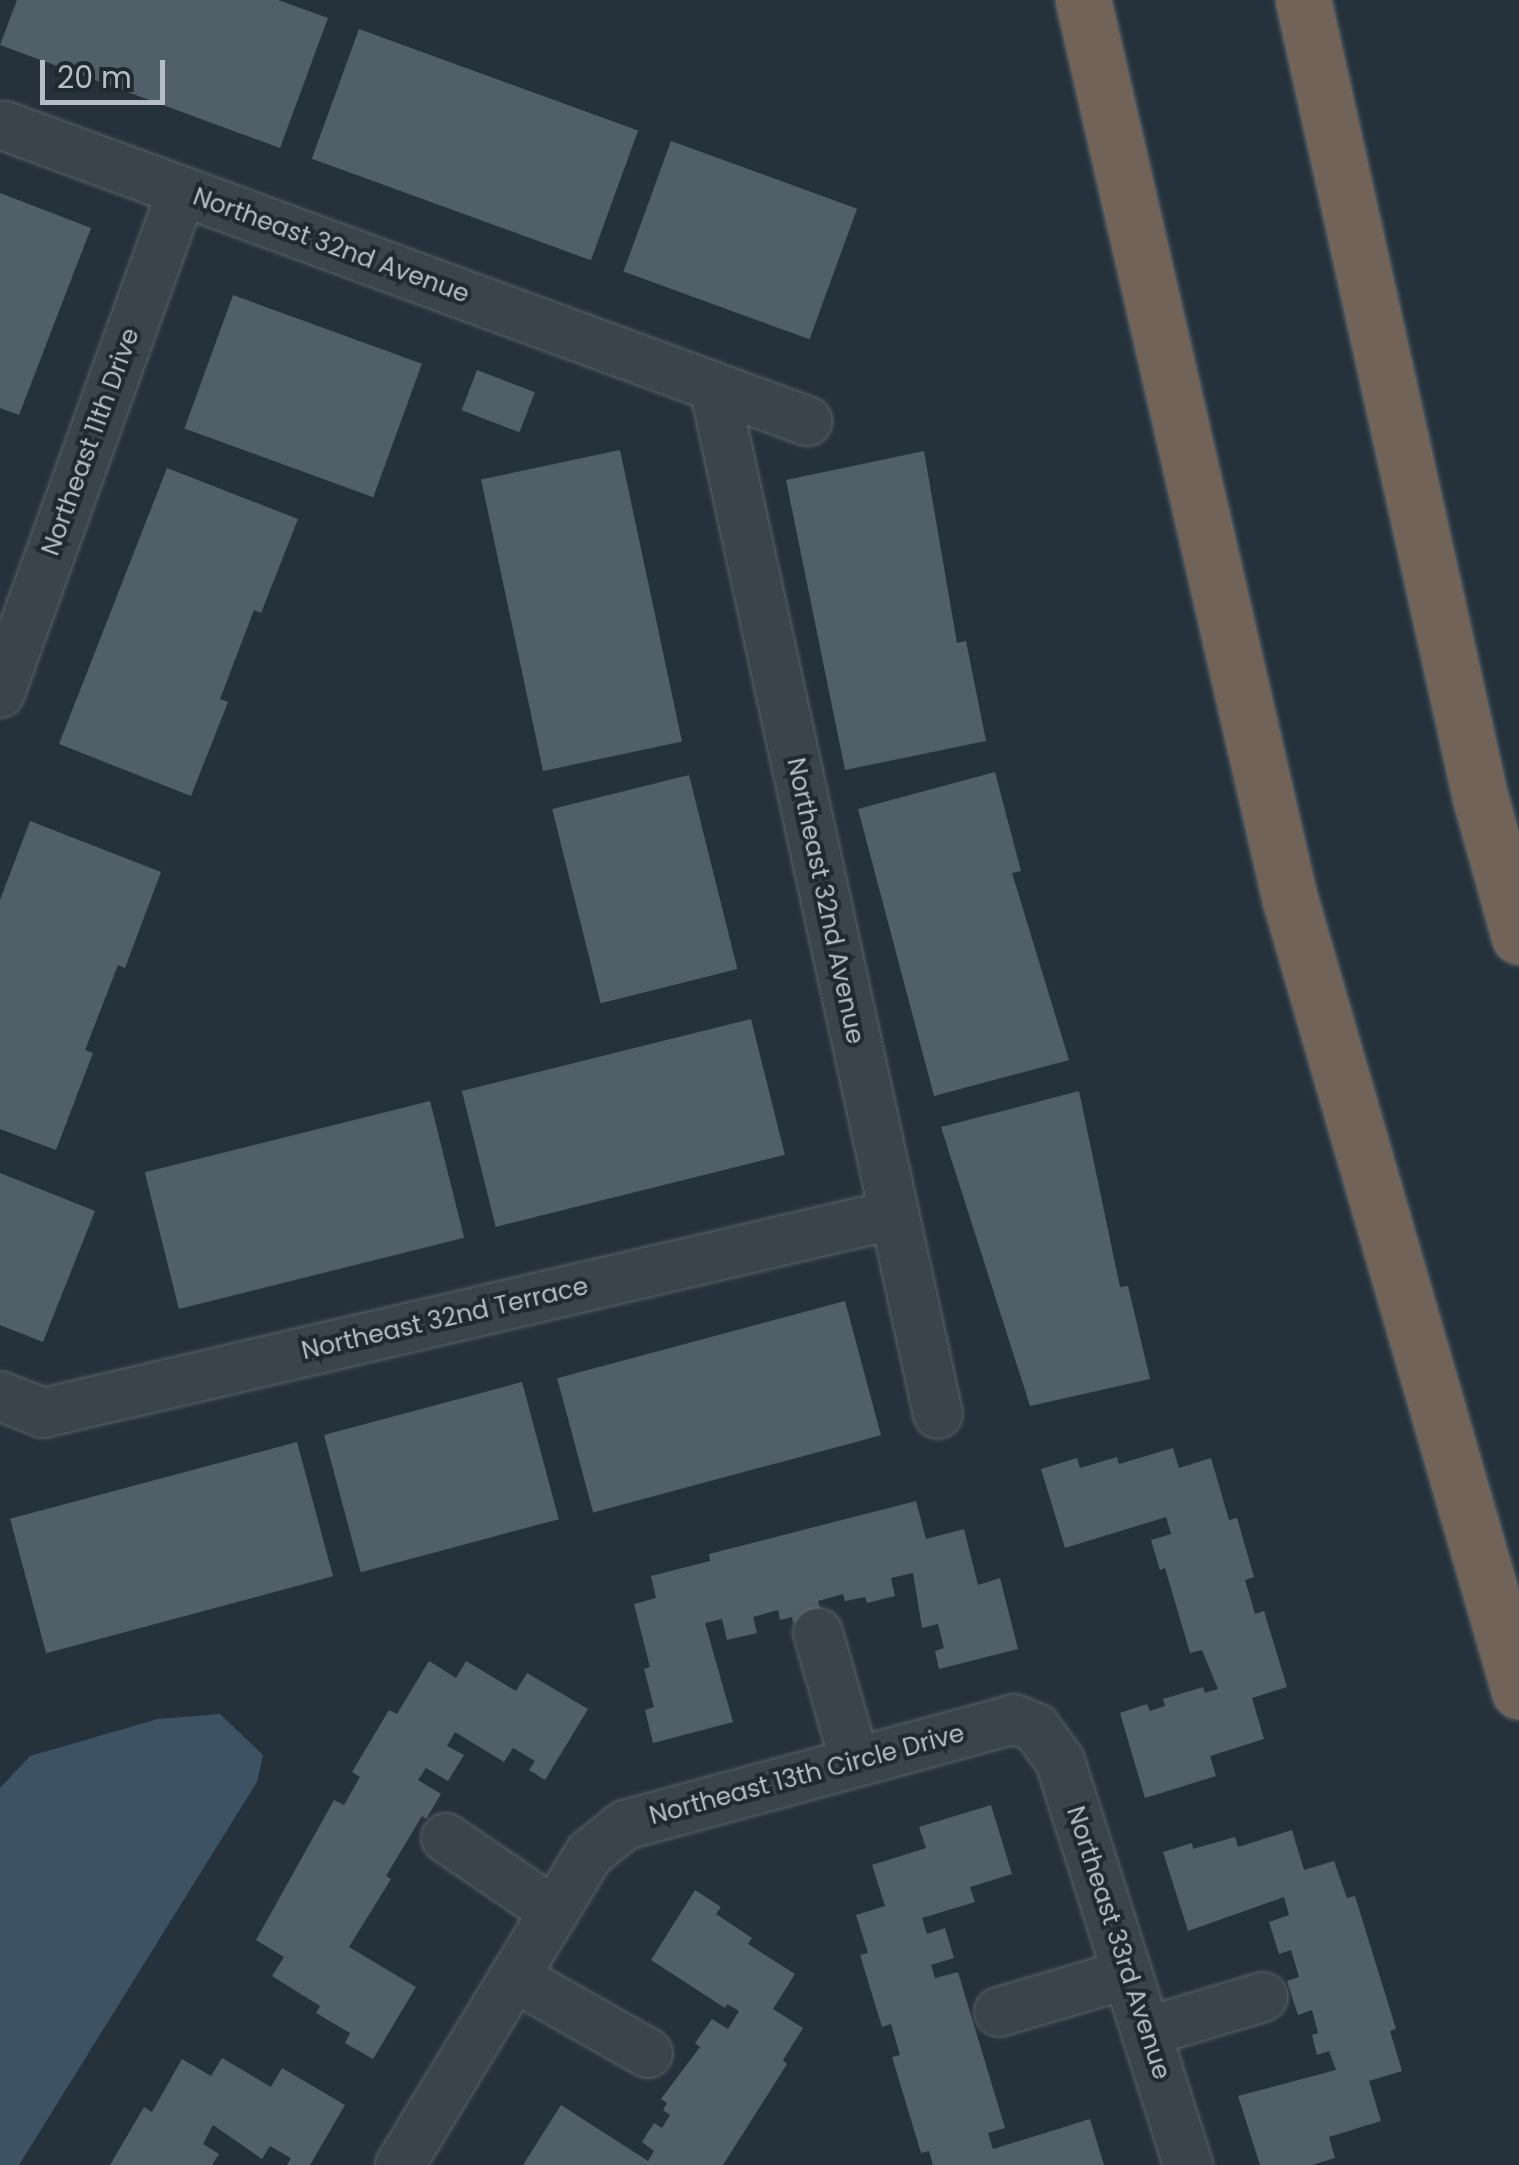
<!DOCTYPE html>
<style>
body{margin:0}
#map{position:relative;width:1519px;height:2165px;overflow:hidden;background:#26323b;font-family:Poppins,sans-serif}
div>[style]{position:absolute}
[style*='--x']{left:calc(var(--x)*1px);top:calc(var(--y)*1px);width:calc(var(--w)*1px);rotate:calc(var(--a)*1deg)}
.water>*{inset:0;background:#3d5262}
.building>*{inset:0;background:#515f69;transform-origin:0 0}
.roads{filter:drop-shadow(0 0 2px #586169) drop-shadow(0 0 2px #586169)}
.minor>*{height:48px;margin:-24px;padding:0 24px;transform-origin:24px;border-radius:24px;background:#3a444b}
.highway>*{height:55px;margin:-27.5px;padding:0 27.5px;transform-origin:27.5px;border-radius:27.5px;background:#716357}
span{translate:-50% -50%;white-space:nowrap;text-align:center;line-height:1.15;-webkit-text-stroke:8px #1f2930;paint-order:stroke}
.street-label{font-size:25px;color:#b5bec7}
.scale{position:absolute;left:40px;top:60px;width:125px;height:45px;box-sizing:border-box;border:5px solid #b5bec7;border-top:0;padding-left:12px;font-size:30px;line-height:35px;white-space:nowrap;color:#b5bec7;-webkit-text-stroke:8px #1f2930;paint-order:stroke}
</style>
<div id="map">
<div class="water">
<i style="clip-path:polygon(220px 1714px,263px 1755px,257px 1782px,19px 2165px,0 2165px,0 1788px,30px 1756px,158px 1719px)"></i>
</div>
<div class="building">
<i style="clip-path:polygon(17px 0,278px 0,328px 18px,280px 148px,0 45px)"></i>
<i style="left:359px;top:29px;width:297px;height:138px;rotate:20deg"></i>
<i style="left:671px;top:141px;width:198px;height:139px;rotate:20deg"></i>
<i style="clip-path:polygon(0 193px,91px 228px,19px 415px,0 408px)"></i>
<i style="left:233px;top:295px;width:201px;height:142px;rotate:20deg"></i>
<i style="left:477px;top:370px;width:62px;height:43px;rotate:21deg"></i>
<i style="left:620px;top:450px;width:298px;height:142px;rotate:78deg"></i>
<i style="clip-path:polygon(924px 451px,957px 643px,966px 641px,986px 741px,845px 770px,786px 480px)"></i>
<i style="clip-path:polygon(167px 468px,298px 519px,261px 613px,254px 610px,220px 699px,228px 702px,191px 796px,59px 744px)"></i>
<i style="clip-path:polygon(995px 772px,1021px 871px,1012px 873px,1069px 1060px,934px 1096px,858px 809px)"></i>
<i style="left:689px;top:775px;width:200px;height:141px;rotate:76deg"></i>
<i style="clip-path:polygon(30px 821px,161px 872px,125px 968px,118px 965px,85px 1050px,93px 1053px,56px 1150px,0 1129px,0 900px)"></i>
<i style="left:751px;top:1019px;width:140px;height:298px;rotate:76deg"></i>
<i style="clip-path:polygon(1079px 1091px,1120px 1287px,1128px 1286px,1150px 1379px,1030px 1406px,941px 1127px)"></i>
<i style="left:430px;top:1101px;width:141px;height:294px;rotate:76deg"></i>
<i style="clip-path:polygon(0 1173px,95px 1211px,43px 1342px,0 1325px)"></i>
<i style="left:845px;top:1301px;width:139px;height:298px;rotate:75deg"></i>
<i style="left:522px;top:1382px;width:142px;height:205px;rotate:75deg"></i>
<i style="left:297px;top:1442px;width:139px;height:297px;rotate:75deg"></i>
<i style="clip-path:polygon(1173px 1448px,1179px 1468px,1211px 1458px,1229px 1520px,1237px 1518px,1254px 1577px,1245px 1580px,1255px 1614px,1264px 1611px,1287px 1687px,1252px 1698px,1264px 1739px,1210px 1756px,1216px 1776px,1145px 1798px,1120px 1713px,1147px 1704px,1150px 1711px,1165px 1706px,1163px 1699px,1203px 1687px,1205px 1693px,1218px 1689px,1202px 1650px,1190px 1653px,1165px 1568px,1160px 1570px,1151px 1540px,1171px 1534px,1166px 1517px,1065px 1548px,1041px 1469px,1077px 1458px,1080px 1468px,1117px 1457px,1119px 1464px)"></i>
<i style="clip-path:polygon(916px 1501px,926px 1539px,964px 1529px,978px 1585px,1000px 1578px,1018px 1649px,939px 1669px,935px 1651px,944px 1648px,938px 1624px,922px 1628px,913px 1573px,891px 1578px,895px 1596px,867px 1603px,865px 1597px,845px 1601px,843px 1594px,818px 1601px,822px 1615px,793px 1623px,792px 1617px,780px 1620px,778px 1610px,753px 1617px,757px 1633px,727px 1640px,722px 1619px,705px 1623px,733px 1722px,653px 1743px,645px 1710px,654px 1707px,644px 1669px,650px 1667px,634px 1604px,656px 1598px,651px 1576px,710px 1561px,709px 1554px)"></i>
<i style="clip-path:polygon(429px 1661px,456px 1678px,466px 1661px,516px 1691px,527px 1673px,588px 1709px,545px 1780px,529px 1770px,535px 1761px,513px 1748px,504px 1762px,455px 1732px,447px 1746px,464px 1755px,448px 1781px,426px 1768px,418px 1780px,441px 1794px,426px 1819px,422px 1816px,386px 1876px,391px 1879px,349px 1947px,416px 1987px,373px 2059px,345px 2043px,350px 2033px,316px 2013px,320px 2006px,272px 1976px,284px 1957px,256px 1940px,334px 1800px,344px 1805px,360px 1777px,352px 1772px,389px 1710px,397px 1714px)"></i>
<i style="clip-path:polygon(991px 1805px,1012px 1874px,970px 1887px,975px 1902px,922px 1918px,927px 1934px,945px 1928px,954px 1958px,931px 1965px,935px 1978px,958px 1972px,1005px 2128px,988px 2133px,993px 2149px,1090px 2119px,1104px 2165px,933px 2165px,929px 2151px,921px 2153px,892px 2057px,900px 2055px,891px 2024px,882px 2027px,860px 1955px,868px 1953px,856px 1915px,885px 1906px,872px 1865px,926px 1848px,919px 1827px)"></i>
<i style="clip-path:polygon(1292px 1830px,1304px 1870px,1334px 1861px,1347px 1898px,1355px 1896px,1396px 2029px,1390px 2031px,1402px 2071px,1369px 2081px,1381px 2121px,1329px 2137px,1335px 2158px,1312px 2165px,1260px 2165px,1238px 2096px,1336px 2070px,1329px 2051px,1317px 2055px,1312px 2035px,1318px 2033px,1312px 2010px,1298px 2015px,1287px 1981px,1299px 1977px,1291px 1950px,1279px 1954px,1269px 1922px,1289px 1915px,1284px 1897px,1188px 1931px,1163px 1852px,1192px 1843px,1193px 1849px,1235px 1837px,1238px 1847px)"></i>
<i style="clip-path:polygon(695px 1890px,721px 1907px,716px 1914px,752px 1938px,748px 1944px,795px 1974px,773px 2009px,803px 2028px,783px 2060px,787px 2064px,723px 2165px,523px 2165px,561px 2105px,648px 2161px,654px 2151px,642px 2142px,654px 2123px,662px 2128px,670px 2115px,663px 2110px,667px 2103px,661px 2099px,700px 2047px,695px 2043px,712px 2019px,728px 2029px,739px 2011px,727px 2004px,725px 2008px,651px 1960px)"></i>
<i style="clip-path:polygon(222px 2058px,271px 2087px,282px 2068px,345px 2105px,310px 2165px,287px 2165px,291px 2158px,270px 2146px,262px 2159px,213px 2125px,203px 2144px,219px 2154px,212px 2165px,110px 2165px,144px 2107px,152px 2112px,182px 2059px,211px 2076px)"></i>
</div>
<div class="roads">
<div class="minor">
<i style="--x:5;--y:126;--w:855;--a:20.2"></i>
<i style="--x:714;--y:387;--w:1051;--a:77.7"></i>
<i style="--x:0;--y:693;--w:534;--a:-70.07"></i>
<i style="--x:0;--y:1396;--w:46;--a:21.6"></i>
<i style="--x:43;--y:1413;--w:872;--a:-13.13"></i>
<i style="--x:818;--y:1633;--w:134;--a:74"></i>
<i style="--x:446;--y:1838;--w:131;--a:34.4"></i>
<i style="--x:514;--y:1977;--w:154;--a:29.6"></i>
<i style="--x:999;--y:2012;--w:134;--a:-16.5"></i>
<i style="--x:1146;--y:2032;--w:122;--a:-16.7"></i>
<i style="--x:400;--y:2165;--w:365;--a:-58.7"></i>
<i style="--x:590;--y:1853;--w:45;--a:-38.7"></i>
<i style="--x:625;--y:1825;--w:403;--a:-15.2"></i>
<i style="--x:1014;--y:1719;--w:24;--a:22"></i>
<i style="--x:1036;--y:1728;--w:41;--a:54"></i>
<i style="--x:1060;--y:1761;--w:424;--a:72.4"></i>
</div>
<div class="highway">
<i style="--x:1083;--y:0;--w:919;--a:77.05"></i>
<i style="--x:1289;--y:896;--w:828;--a:73.86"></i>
<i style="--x:1303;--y:0;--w:816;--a:77.48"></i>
<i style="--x:1480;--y:797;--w:145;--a:74.4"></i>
</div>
</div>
<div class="street-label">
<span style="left:331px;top:246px;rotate:20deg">Northeast 32nd Avenue</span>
<span style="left:91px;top:442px;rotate:-70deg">Northeast 11th Drive</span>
<span style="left:825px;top:901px;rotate:78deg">Northeast 32nd Avenue</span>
<span style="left:445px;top:1319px;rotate:-13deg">Northeast 32nd Terrace</span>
<span style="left:807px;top:1775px;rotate:-15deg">Northeast 13th Circle Drive</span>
<span style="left:1118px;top:1943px;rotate:72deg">Northeast 33rd Avenue</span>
</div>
<div class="scale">20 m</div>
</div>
